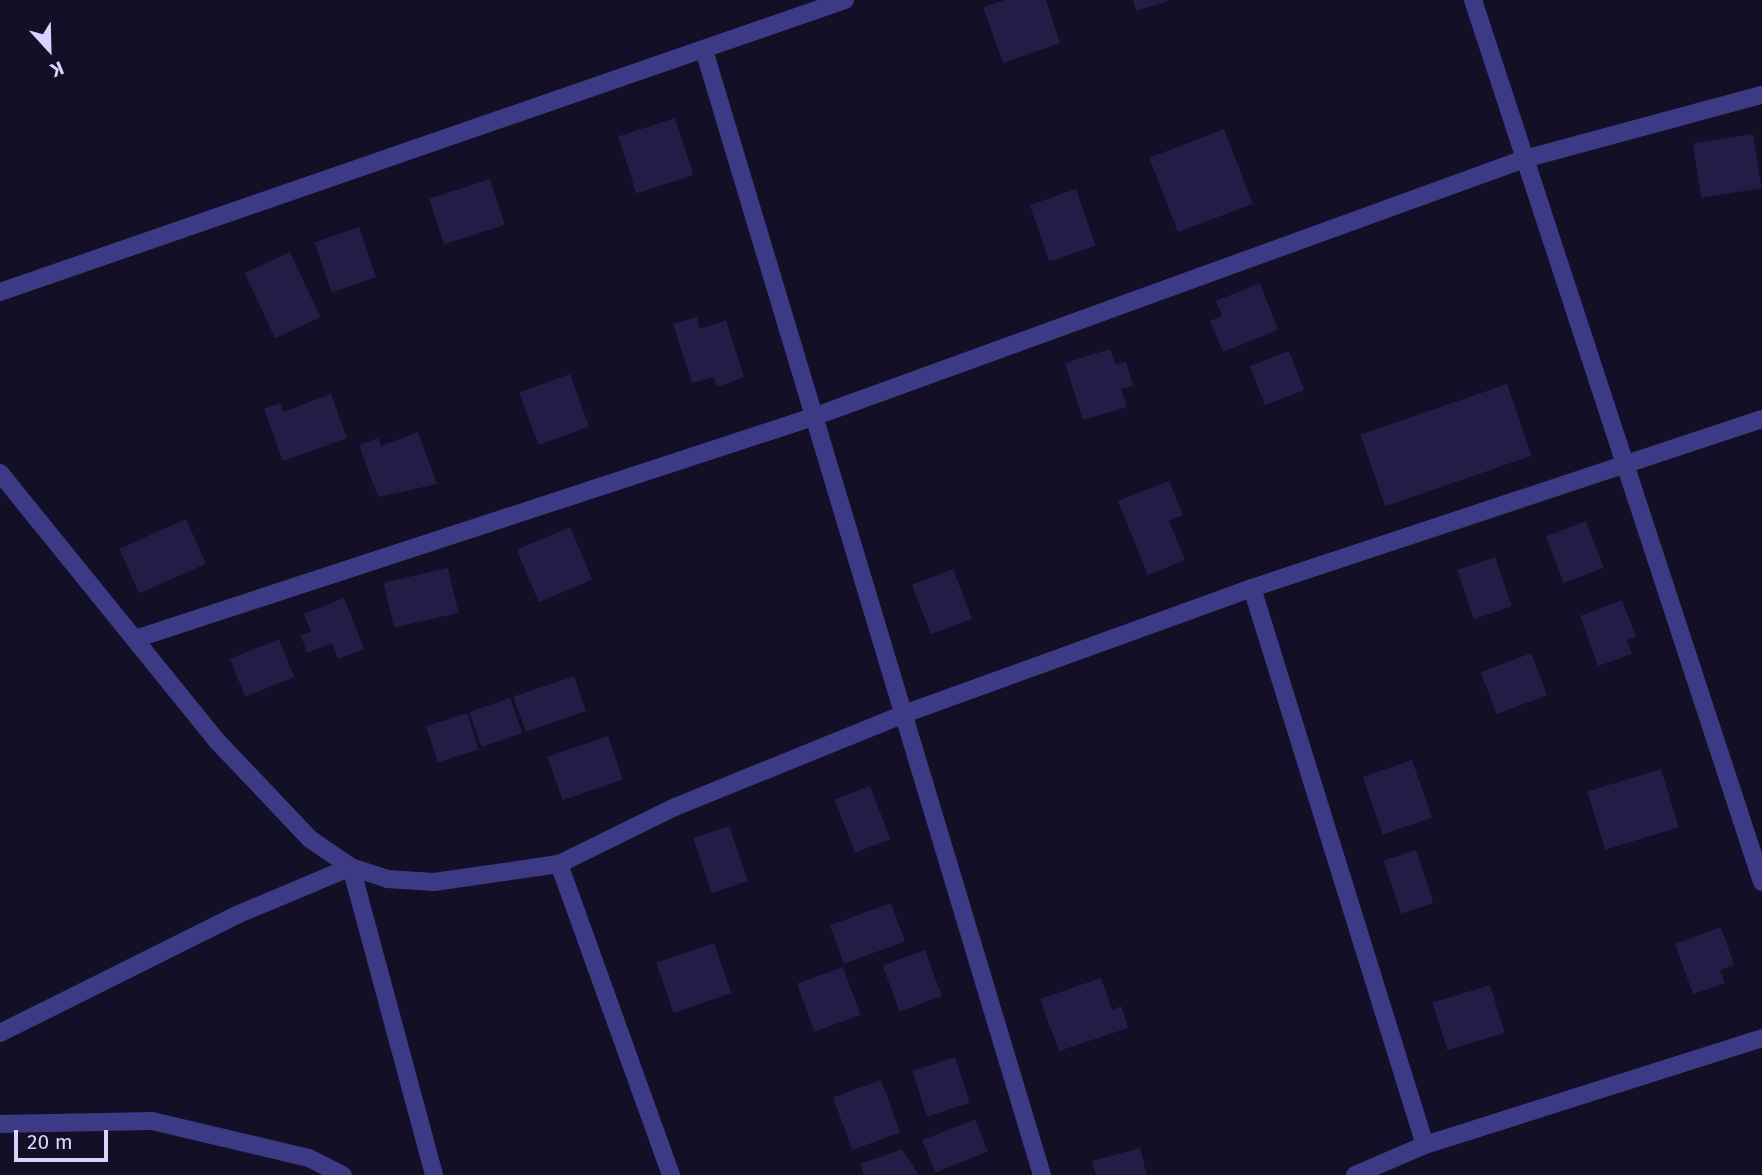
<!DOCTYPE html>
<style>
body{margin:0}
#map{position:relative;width:1762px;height:1175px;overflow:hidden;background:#130f26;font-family:"Fira Sans",sans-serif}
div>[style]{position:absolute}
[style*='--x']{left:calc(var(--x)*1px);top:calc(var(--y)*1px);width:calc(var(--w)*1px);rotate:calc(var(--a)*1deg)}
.building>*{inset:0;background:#241b47;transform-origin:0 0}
.minor>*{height:18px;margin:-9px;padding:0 9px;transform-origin:9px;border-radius:9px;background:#3d3a85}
span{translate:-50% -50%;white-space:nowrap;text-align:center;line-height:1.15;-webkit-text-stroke:6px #130f26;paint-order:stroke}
.north{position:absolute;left:14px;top:14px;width:70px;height:70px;-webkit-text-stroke:5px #130f26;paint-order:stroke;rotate:158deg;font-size:19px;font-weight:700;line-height:28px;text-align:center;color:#d9d4ff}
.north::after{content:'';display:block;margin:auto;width:24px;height:32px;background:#d9d4ff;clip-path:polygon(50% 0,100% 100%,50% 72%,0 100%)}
.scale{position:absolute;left:14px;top:1130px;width:94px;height:32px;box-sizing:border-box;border:4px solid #d9d4ff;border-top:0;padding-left:9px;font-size:21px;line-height:24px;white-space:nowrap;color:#d9d4ff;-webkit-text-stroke:5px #130f26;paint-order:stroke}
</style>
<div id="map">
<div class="building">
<i style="clip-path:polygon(1005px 0,1046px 0,1060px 43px,1003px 63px,983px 7px)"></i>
<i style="clip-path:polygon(1133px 0,1169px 0,1169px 1px,1136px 11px)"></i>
<i style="left:675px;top:118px;width:60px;height:60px;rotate:72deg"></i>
<i style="left:1224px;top:129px;width:80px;height:80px;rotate:69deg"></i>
<i style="left:1753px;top:134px;width:55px;height:61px;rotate:81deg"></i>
<i style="left:490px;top:179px;width:48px;height:64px;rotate:72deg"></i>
<i style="left:1076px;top:189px;width:60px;height:49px;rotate:71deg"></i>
<i style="left:359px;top:227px;width:53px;height:47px;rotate:71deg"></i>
<i style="left:290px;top:252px;width:72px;height:50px;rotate:65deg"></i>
<i style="clip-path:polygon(1260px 283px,1278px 330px,1223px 352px,1210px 321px,1222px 316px,1216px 301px)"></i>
<i style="clip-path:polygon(697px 317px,700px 329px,726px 320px,744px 377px,717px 387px,714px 377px,692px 383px,673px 324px)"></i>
<i style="clip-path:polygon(1110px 349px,1116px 365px,1126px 361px,1133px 386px,1121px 389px,1127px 407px,1083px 420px,1065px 363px)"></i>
<i style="left:1289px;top:351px;width:42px;height:42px;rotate:69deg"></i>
<i style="left:570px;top:374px;width:56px;height:54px;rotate:70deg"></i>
<i style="left:1507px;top:384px;width:76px;height:155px;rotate:71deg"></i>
<i style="clip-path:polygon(331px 394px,347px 438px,283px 461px,264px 409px,280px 403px,283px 412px)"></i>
<i style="clip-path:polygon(418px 432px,437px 484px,378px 497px,359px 445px,378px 438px,381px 446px)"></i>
<i style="clip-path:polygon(1169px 481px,1183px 515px,1169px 521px,1185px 560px,1148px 575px,1118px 501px)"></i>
<i style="left:186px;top:519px;width:49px;height:73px;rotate:66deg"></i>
<i style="left:1586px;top:521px;width:50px;height:43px;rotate:69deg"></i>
<i style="left:570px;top:527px;width:57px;height:58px;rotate:67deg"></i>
<i style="left:1495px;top:557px;width:52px;height:40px;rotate:71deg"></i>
<i style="left:448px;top:568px;width:46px;height:66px;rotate:77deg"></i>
<i style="left:953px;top:569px;width:53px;height:44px;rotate:69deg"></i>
<i style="clip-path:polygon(344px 598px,364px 649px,338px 659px,332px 643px,307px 653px,301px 635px,311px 632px,304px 614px)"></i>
<i style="clip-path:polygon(1622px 600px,1636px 637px,1627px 640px,1632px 654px,1598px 666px,1580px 616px)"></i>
<i style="left:279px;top:639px;width:41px;height:53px;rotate:68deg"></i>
<i style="left:1531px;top:653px;width:45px;height:54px;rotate:69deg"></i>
<i style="left:574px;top:676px;width:37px;height:64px;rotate:71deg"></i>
<i style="left:510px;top:698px;width:37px;height:43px;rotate:71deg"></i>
<i style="left:467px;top:713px;width:38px;height:43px;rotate:72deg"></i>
<i style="left:608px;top:736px;width:46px;height:64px;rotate:71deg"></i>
<i style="left:1412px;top:760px;width:61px;height:52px;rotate:71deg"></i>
<i style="left:1661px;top:769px;width:61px;height:77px;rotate:73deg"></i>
<i style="left:870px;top:786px;width:57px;height:38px;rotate:69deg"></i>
<i style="left:729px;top:826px;width:58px;height:38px;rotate:71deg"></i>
<i style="left:1416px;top:850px;width:56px;height:34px;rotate:72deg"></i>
<i style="left:891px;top:903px;width:41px;height:65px;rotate:70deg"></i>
<i style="clip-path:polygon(1721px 927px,1734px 965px,1720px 970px,1725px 983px,1693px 994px,1675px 944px)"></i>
<i style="left:714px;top:943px;width:53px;height:61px;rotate:71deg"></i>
<i style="left:925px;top:950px;width:49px;height:45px;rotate:70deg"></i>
<i style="left:843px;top:967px;width:51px;height:49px;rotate:70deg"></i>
<i style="clip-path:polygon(1101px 978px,1112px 1010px,1121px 1006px,1128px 1028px,1059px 1051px,1040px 999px)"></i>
<i style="left:1490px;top:985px;width:50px;height:60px;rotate:73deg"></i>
<i style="left:955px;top:1057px;width:48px;height:45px;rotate:72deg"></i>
<i style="left:881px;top:1080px;width:56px;height:51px;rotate:70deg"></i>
<i style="left:975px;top:1119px;width:35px;height:57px;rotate:68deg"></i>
<i style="clip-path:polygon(1140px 1148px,1147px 1175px,1096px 1175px,1092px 1161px)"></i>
<i style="clip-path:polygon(902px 1149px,919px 1175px,864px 1175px,860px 1164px)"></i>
</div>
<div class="minor">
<i style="--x:1473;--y:0;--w:928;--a:71.86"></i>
<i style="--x:704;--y:50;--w:1175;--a:73.28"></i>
<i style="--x:0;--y:292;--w:894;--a:-19.06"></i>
<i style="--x:0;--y:473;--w:346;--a:51"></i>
<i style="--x:218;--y:742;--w:134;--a:46.5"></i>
<i style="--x:310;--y:839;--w:50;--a:34.3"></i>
<i style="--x:351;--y:867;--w:38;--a:18"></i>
<i style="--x:387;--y:879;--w:47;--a:3.7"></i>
<i style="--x:434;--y:882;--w:126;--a:-8.2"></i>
<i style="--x:1252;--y:588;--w:583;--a:72.75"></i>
<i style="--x:135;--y:639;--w:713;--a:-18.13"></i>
<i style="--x:813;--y:417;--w:756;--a:-19.94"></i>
<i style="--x:1524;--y:159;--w:246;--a:-15.1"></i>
<i style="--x:0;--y:1033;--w:267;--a:-26.5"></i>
<i style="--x:239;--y:914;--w:121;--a:-22.8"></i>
<i style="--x:351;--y:867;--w:319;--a:74.9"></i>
<i style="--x:0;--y:1124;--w:152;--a:-1.1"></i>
<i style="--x:152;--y:1121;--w:161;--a:13.3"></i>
<i style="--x:309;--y:1158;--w:38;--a:27"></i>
<i style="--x:671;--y:1175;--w:331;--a:-109.8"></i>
<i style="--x:559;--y:864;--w:129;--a:-26.2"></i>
<i style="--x:675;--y:807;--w:247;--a:-22.1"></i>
<i style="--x:904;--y:714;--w:370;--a:-19.9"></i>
<i style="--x:1252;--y:588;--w:537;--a:-18.33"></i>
<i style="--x:1355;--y:1175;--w:76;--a:-23.2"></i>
<i style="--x:1425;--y:1145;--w:354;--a:-17.6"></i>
</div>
<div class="north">K</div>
<div class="scale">20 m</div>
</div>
